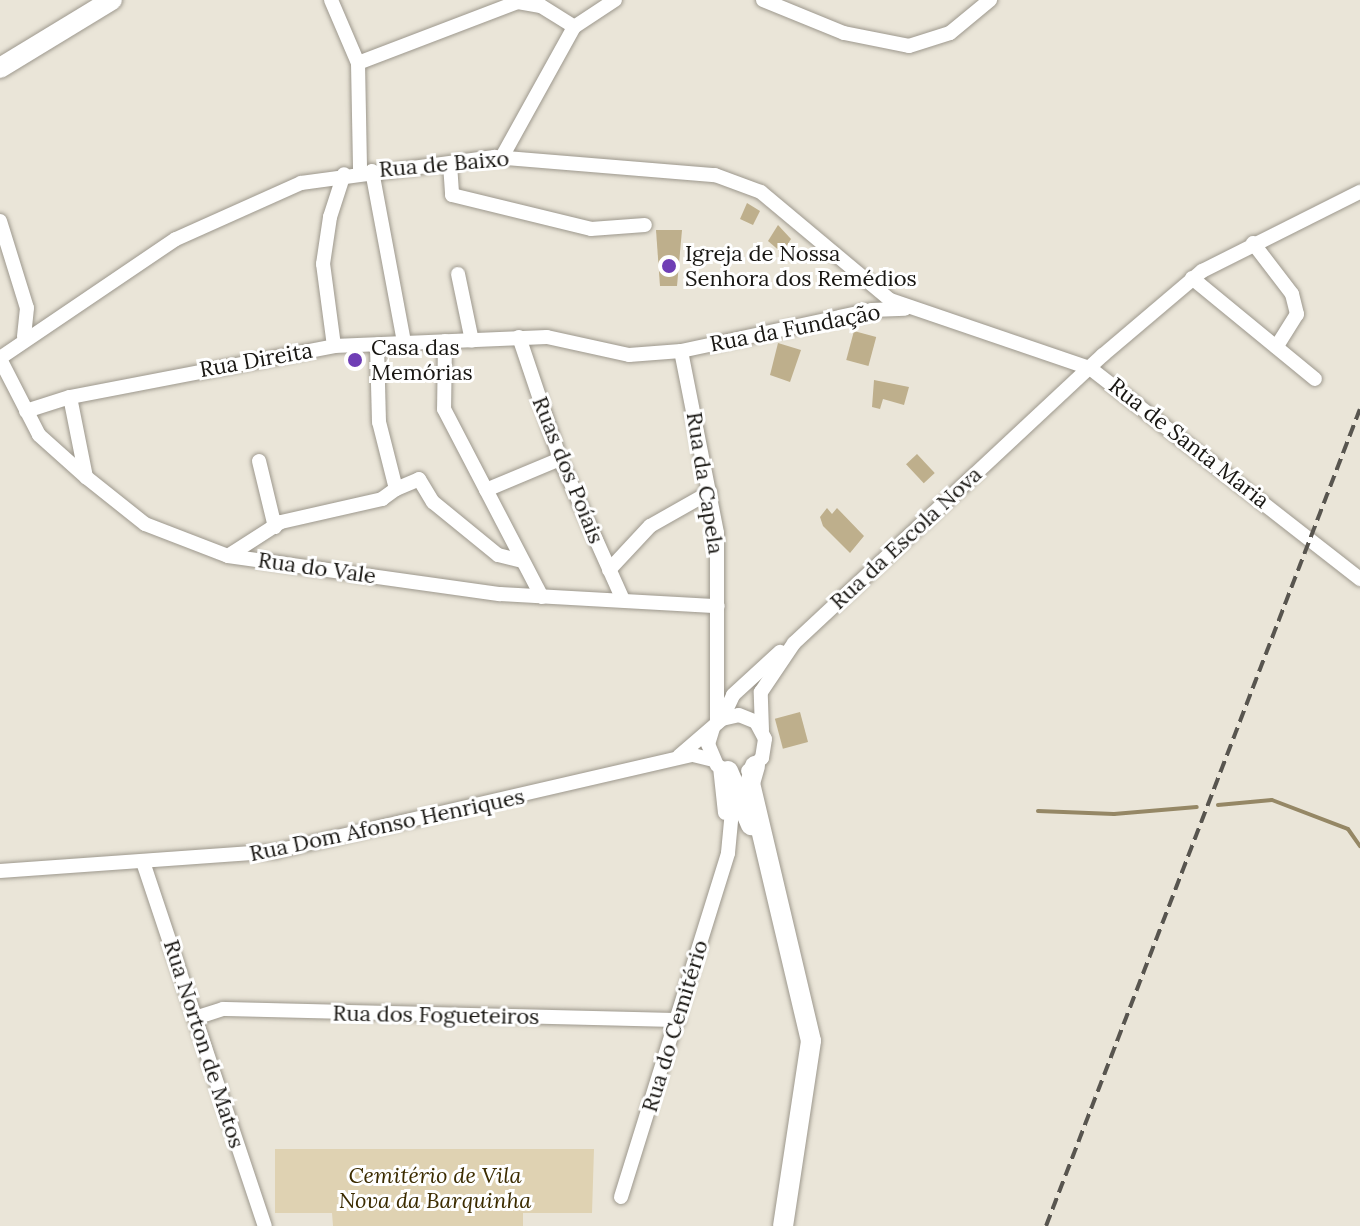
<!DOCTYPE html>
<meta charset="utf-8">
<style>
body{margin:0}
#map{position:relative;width:1360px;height:1226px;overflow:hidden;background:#eae5d8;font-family:Lora,serif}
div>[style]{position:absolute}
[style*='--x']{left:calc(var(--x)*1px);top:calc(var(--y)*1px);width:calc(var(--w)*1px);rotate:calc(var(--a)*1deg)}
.green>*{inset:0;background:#dfd2b2}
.stream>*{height:4px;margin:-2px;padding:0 2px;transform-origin:2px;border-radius:2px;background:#958765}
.building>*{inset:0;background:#beaf8c;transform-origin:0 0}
.roads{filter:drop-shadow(0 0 2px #9d988d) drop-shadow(0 0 2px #9d988d)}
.street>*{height:14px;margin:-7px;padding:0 7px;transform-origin:7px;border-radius:7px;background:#fff}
.secondary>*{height:20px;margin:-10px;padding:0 10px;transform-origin:10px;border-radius:10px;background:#fff}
.rail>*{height:4px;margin-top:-2px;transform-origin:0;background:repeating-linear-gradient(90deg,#58554f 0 12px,transparent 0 18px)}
.dots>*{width:22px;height:22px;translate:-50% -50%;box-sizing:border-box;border:4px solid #fff;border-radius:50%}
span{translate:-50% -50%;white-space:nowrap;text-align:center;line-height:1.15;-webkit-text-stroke:6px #fff;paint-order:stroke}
.street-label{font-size:22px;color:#181612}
.poi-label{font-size:22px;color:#181612}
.left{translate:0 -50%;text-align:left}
.park-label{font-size:22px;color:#3c2c00;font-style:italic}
</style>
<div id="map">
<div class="green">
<i style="clip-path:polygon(275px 1149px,594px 1149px,592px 1213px,523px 1213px,523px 1226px,333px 1226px,332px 1213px,275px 1213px)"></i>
</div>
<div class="stream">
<i style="--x:1218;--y:805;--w:54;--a:-5.3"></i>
<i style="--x:1272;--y:800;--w:81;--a:20.9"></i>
<i style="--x:1348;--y:829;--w:21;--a:55"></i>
<i style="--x:1038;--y:811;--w:76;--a:2.3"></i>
<i style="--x:1114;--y:814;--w:83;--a:-4.8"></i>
</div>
<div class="building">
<i style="clip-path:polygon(747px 203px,760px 211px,753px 225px,740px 219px)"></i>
<i style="clip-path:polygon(778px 225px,791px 239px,782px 253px,768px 241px)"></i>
<i style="clip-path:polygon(656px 230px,682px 230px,677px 286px,660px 286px)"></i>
<i style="left:854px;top:331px;width:23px;height:30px;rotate:15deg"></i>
<i style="clip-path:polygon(778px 343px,801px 350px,790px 382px,770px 375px)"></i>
<i style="clip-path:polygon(874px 380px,909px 387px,904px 405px,883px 399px,880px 409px,872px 407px)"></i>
<i style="left:917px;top:454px;width:26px;height:15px;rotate:47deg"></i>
<i style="clip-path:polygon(827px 508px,832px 514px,837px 508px,864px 536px,850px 553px,823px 526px,820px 517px)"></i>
<i style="left:800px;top:712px;width:31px;height:26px;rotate:75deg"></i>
</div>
<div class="roads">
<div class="street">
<i style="--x:331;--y:0;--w:69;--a:66.8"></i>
<i style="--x:358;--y:63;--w:108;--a:88.9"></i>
<i style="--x:763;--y:0;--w:87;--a:22.2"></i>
<i style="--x:844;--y:33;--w:66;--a:11.3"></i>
<i style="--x:909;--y:46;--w:43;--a:-17.6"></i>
<i style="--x:950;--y:33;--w:52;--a:-39.5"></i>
<i style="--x:358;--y:63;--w:171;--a:-20.9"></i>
<i style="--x:518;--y:2;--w:23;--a:10"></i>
<i style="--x:541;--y:6;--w:39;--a:32"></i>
<i style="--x:502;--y:157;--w:149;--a:-61"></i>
<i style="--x:574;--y:27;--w:49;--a:-33.4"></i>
<i style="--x:450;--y:164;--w:31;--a:86"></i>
<i style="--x:452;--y:195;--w:143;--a:13.7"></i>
<i style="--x:591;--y:229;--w:54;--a:-4.2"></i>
<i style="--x:372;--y:171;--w:174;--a:79.4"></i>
<i style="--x:0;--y:221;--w:91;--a:72.8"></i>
<i style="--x:27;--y:308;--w:29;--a:96"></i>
<i style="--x:1253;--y:243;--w:64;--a:52.6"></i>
<i style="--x:1292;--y:294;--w:21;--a:76"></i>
<i style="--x:1297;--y:314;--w:39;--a:122"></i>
<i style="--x:458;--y:274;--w:68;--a:78.2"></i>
<i style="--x:1192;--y:278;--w:159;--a:39.4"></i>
<i style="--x:519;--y:337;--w:129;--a:71.4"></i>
<i style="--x:560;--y:459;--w:154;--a:65.9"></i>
<i style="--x:445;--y:341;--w:68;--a:90.8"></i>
<i style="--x:444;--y:409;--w:212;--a:62.5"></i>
<i style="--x:334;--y:346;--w:83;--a:-97.6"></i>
<i style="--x:323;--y:264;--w:48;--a:-81.5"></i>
<i style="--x:330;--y:217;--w:45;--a:-72"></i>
<i style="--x:681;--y:351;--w:186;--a:78.8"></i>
<i style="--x:717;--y:533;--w:190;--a:90"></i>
<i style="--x:0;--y:358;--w:212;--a:-34.1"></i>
<i style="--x:176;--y:239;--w:137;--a:-24.1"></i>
<i style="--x:301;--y:183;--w:195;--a:-7.7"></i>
<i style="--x:494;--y:157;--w:222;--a:4.7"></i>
<i style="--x:715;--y:175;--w:49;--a:20.3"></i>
<i style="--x:761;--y:192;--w:168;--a:39.9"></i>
<i style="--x:890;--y:300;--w:211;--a:18.8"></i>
<i style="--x:1090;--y:368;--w:343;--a:38"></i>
<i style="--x:0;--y:359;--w:85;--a:62.8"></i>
<i style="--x:39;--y:435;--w:63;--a:41.8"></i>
<i style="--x:86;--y:477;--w:75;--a:38.5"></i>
<i style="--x:145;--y:524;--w:89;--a:21.1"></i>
<i style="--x:228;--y:556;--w:275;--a:8"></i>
<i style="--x:500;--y:594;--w:218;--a:3.2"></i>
<i style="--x:70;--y:397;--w:82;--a:78.7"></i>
<i style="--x:26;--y:411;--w:46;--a:-17.7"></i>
<i style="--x:70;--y:397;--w:269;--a:-10.9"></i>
<i style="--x:334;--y:346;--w:213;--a:-2.4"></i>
<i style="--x:547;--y:337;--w:84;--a:12.4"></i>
<i style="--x:629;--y:355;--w:52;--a:-4.4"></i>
<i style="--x:681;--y:351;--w:195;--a:-12.1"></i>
<i style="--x:872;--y:310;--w:33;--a:-2"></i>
<i style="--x:259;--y:461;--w:68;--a:76.4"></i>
<i style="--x:396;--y:489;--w:25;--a:-23"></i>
<i style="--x:419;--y:479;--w:27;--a:59"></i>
<i style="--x:433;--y:502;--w:84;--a:39.2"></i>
<i style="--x:498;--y:555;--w:25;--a:14"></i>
<i style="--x:486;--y:490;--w:80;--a:-22.7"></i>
<i style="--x:228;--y:556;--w:63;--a:-32.7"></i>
<i style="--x:281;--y:522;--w:104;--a:-12.8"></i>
<i style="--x:382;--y:499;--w:17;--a:-36"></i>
<i style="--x:396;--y:489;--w:69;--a:-104.2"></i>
<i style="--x:379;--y:422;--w:76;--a:-91.5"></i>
<i style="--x:609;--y:570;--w:60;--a:-47"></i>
<i style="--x:650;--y:526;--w:69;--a:-29.5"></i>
<i style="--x:722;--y:719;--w:26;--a:-65"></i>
<i style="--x:733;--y:695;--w:64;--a:-42.5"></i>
<i style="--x:713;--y:728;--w:17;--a:107"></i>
<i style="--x:708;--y:744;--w:23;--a:67"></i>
<i style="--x:762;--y:730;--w:38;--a:-92"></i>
<i style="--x:761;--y:692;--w:59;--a:-56"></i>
<i style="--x:794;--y:643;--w:422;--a:-43"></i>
<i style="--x:1103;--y:355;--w:130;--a:-40.3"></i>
<i style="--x:1202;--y:271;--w:177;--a:-26.6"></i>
<i style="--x:679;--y:756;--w:57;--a:-40.7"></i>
<i style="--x:722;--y:719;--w:17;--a:-13"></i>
<i style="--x:739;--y:715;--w:18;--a:22"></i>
<i style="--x:756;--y:722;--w:19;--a:62"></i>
<i style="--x:765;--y:739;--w:19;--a:99"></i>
<i style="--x:762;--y:758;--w:19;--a:137"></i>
<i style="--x:720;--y:767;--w:46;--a:83.8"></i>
<i style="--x:143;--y:862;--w:384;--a:71.5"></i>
<i style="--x:0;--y:871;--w:277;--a:-4.1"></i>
<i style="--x:276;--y:851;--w:428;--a:-13"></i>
<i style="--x:693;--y:755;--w:21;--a:14"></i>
<i style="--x:195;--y:1018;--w:29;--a:-18"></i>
<i style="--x:223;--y:1009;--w:455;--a:1.4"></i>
<i style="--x:621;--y:1197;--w:360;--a:-72.7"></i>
<i style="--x:728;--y:853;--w:64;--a:-84.6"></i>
</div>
<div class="secondary">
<i style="--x:0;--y:68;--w:131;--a:-31.3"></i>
<i style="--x:755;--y:766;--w:18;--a:106"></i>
<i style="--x:750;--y:783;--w:265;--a:76.7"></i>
<i style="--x:811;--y:1041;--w:187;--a:98.6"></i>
<i style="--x:728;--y:771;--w:59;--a:66.9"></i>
</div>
</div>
<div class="rail">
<i style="--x:1046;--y:1226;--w:875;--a:-68.98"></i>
</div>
<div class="dots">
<i style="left:669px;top:266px;background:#6f3eb5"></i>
<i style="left:355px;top:360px;background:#6f3eb5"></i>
</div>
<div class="street-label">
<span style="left:444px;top:164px;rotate:-5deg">Rua de Baixo</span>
<span style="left:795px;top:328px;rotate:-11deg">Rua da Fundação</span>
<span style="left:256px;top:360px;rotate:-10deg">Rua Direita</span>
<span style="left:1189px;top:443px;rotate:38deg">Rua de Santa Maria</span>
<span style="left:568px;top:470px;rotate:68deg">Ruas dos Poíais</span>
<span style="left:705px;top:483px;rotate:81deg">Rua da Capela</span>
<span style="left:906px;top:538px;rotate:-43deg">Rua da Escola Nova</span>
<span style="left:317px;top:568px;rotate:8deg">Rua do Vale</span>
<span style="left:387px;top:825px;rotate:-12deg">Rua Dom Afonso Henriques</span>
<span style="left:436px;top:1015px;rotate:1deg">Rua dos Fogueteiros</span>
<span style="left:675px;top:1026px;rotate:-73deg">Rua do Cemitério</span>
<span style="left:204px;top:1044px;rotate:72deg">Rua Norton de Matos</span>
</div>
<div class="poi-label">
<span class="left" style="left:685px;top:266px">Igreja de Nossa<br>Senhora dos Remédios</span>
<span class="left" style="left:371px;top:360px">Casa das<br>Memórias</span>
</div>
<div class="park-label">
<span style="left:435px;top:1188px">Cemitério de Vila<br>Nova da Barquinha</span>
</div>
</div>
